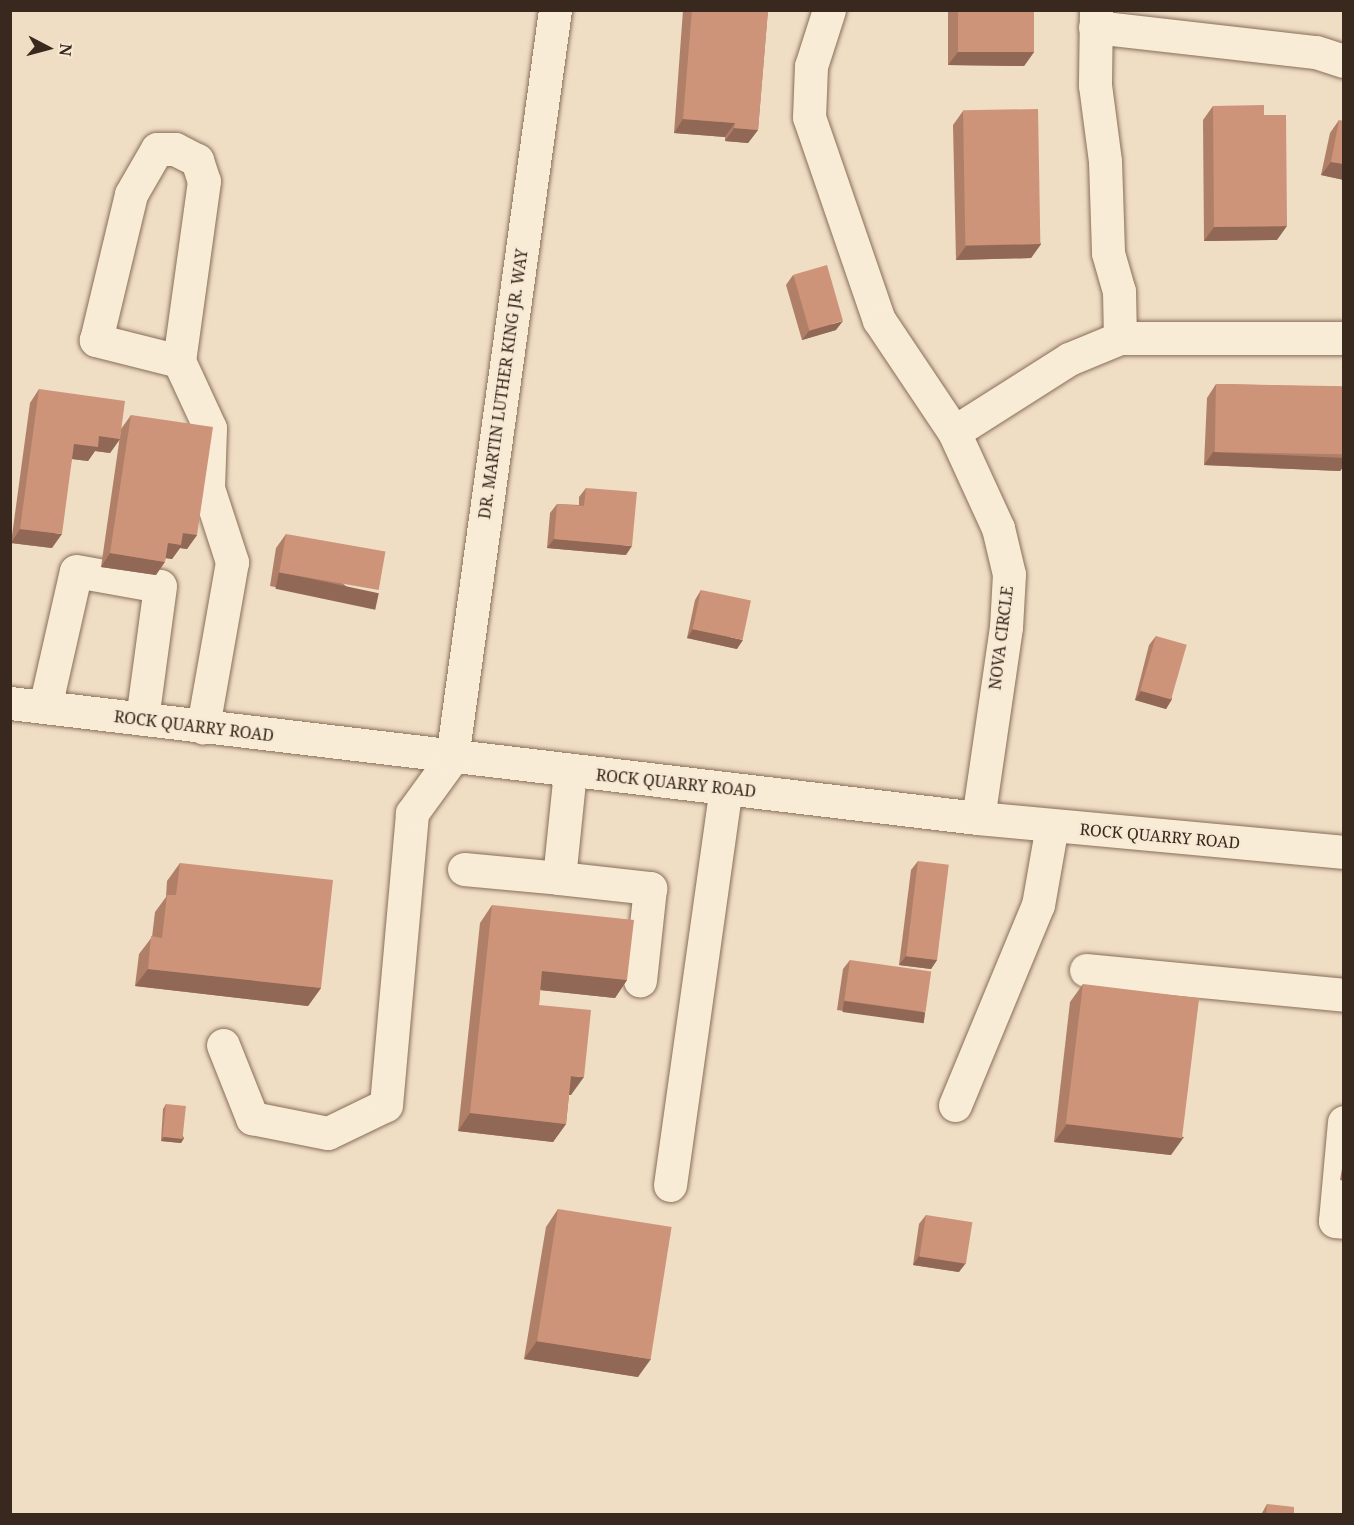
<!DOCTYPE html>
<style>
body{margin:0}
#map{position:relative;width:1354px;height:1525px;overflow:hidden;background:#efddc4;font-family:"Noto Serif",serif}
div>[style]{position:absolute}
[style*='--x']{left:calc(var(--x)*1px);top:calc(var(--y)*1px);width:calc(var(--w)*1px);rotate:calc(var(--a)*1deg)}
.roads{filter:drop-shadow(0 0 2px #896e5a) drop-shadow(0 0 2px #896e5a)}
.minor>*{height:33px;margin:-16.5px;padding:0 16.5px;transform-origin:16.5px;border-radius:16.5px;background:#f9ecd7}
.wall>*{inset:0;background:#b07f68}
.shaded-wall>*{inset:0;background:#906855;transform-origin:0 0}
.building>*{inset:0;background:#cd9479;transform-origin:0 0}
span{translate:-50% -50%;white-space:nowrap;text-align:center;line-height:1.15;-webkit-text-stroke:4.5px #f6e8d3;paint-order:stroke}
.street-label{font-size:16px;color:#39281e}
.frame{position:absolute;inset:0;border:12px solid #39281e;pointer-events:none}
.north{position:absolute;left:18px;top:18px;width:60px;height:60px;-webkit-text-stroke:4px #f6e8d3;paint-order:stroke;rotate:96deg;font-size:16px;font-weight:700;line-height:24px;text-align:center;color:#39281e}
.north::after{content:'';display:block;margin:auto;width:21px;height:27px;background:#39281e;clip-path:polygon(50% 0,100% 100%,50% 72%,0 100%)}
</style>
<div id="map">
<div class="roads">
<div class="minor">
<i style="--x:829;--y:10;--w:59;--a:107.8"></i>
<i style="--x:811;--y:66;--w:51;--a:92.2"></i>
<i style="--x:809;--y:117;--w:215;--a:71"></i>
<i style="--x:879;--y:320;--w:135;--a:56.2"></i>
<i style="--x:954;--y:432;--w:106;--a:65.4"></i>
<i style="--x:998;--y:528;--w:47;--a:76.6"></i>
<i style="--x:1009;--y:574;--w:53;--a:93.2"></i>
<i style="--x:1006;--y:627;--w:193;--a:98.3"></i>
<i style="--x:1096;--y:10;--w:75;--a:90.8"></i>
<i style="--x:1095;--y:85;--w:77;--a:82.5"></i>
<i style="--x:1105;--y:161;--w:92;--a:88.1"></i>
<i style="--x:1108;--y:253;--w:40;--a:74"></i>
<i style="--x:1119;--y:291;--w:47;--a:88.8"></i>
<i style="--x:1095;--y:27;--w:222;--a:6.5"></i>
<i style="--x:1316;--y:52;--w:29;--a:18"></i>
<i style="--x:179;--y:361;--w:86;--a:-165.8"></i>
<i style="--x:96;--y:340;--w:150;--a:-76.5"></i>
<i style="--x:131;--y:194;--w:52;--a:-60"></i>
<i style="--x:157;--y:149;--w:18;--a:0"></i>
<i style="--x:175;--y:149;--w:25;--a:27"></i>
<i style="--x:197;--y:160;--w:22;--a:72"></i>
<i style="--x:204;--y:181;--w:182;--a:97.9"></i>
<i style="--x:179;--y:361;--w:74;--a:65.2"></i>
<i style="--x:210;--y:428;--w:60;--a:91.9"></i>
<i style="--x:208;--y:488;--w:78;--a:72"></i>
<i style="--x:232;--y:562;--w:168;--a:100"></i>
<i style="--x:954;--y:432;--w:136;--a:-32.4"></i>
<i style="--x:1069;--y:359;--w:55;--a:-22.4"></i>
<i style="--x:1120;--y:338;--w:224;--a:0"></i>
<i style="--x:10;--y:703;--w:975;--a:6.78"></i>
<i style="--x:978;--y:818;--w:368;--a:5.3"></i>
<i style="--x:45;--y:707;--w:139;--a:-77.2"></i>
<i style="--x:76;--y:571;--w:85;--a:10.1"></i>
<i style="--x:160;--y:586;--w:134;--a:97.7"></i>
<i style="--x:464;--y:869;--w:95;--a:5.4"></i>
<i style="--x:559;--y:878;--w:108;--a:-84.1"></i>
<i style="--x:559;--y:878;--w:92;--a:6.3"></i>
<i style="--x:650;--y:888;--w:93;--a:96.2"></i>
<i style="--x:1086;--y:970;--w:259;--a:5.5"></i>
<i style="--x:223;--y:1045;--w:79;--a:68.3"></i>
<i style="--x:252;--y:1118;--w:77;--a:11.2"></i>
<i style="--x:328;--y:1133;--w:64;--a:-25.8"></i>
<i style="--x:386;--y:1105;--w:293;--a:-84.9"></i>
<i style="--x:412;--y:813;--w:68;--a:-54"></i>
<i style="--x:452;--y:758;--w:755;--a:-82.16"></i>
<i style="--x:955;--y:1105;--w:217;--a:-67.5"></i>
<i style="--x:1038;--y:905;--w:80;--a:-80"></i>
<i style="--x:1344;--y:1122;--w:99;--a:95.2"></i>
<i style="--x:1335;--y:1221;--w:9;--a:6"></i>
<i style="--x:670;--y:1185;--w:400;--a:-82"></i>
</div>
</div>
<div class="wall">
<i style="clip-path:polygon(683px 10px,768px 10px,758px 130px,748px 143px,725px 141px,725px 137px,674px 133px)"></i>
<i style="clip-path:polygon(948px 10px,1034px 10px,1034px 52px,1024px 66px,948px 65px)"></i>
<i style="clip-path:polygon(1213px 106px,1264px 115px,1277px 240px,1204px 241px,1203px 120px)"></i>
<i style="clip-path:polygon(963px 111px,1041px 244px,1031px 258px,956px 260px,953px 125px)"></i>
<i style="clip-path:polygon(1339px 120px,1344px 180px,1321px 175px,1330px 133px)"></i>
<i style="clip-path:polygon(793px 275px,836px 330px,802px 340px,786px 285px)"></i>
<i style="clip-path:polygon(1216px 384px,1344px 387px,1344px 466px,1340px 471px,1204px 465px,1207px 398px)"></i>
<i style="clip-path:polygon(39px 389px,120px 439px,110px 453px,95px 451px,88px 461px,72px 459px,52px 548px,11px 543px,30px 403px)"></i>
<i style="clip-path:polygon(131px 415px,197px 535px,187px 549px,180px 548px,172px 559px,166px 558px,156px 575px,101px 567px,121px 429px)"></i>
<i style="clip-path:polygon(586px 488px,626px 555px,547px 548px,550px 513px,557px 504px,579px 505px,579px 497px)"></i>
<i style="clip-path:polygon(286px 534px,370px 607px,270px 586px,276px 548px)"></i>
<i style="clip-path:polygon(701px 590px,737px 649px,687px 638px,695px 600px)"></i>
<i style="clip-path:polygon(1156px 636px,1172px 699px,1166px 709px,1135px 700px,1149px 645px)"></i>
<i style="clip-path:polygon(918px 861px,937px 960px,931px 969px,899px 965px,911px 870px)"></i>
<i style="clip-path:polygon(180px 863px,321px 988px,308px 1006px,135px 986px,139px 954px,152px 937px,155px 912px,166px 897px,167px 881px)"></i>
<i style="clip-path:polygon(492px 905px,627px 980px,615px 998px,540px 990px,539px 1005px,571px 1095px,569px 1095px,566px 1124px,553px 1142px,458px 1131px,480px 923px)"></i>
<i style="clip-path:polygon(850px 960px,925px 1013px,918px 1022px,837px 1010px,843px 969px)"></i>
<i style="clip-path:polygon(1083px 984px,1171px 1155px,1054px 1142px,1070px 1002px)"></i>
<i style="clip-path:polygon(166px 1104px,184px 1138px,181px 1143px,161px 1141px,163px 1109px)"></i>
<i style="clip-path:polygon(1344px 1157px,1344px 1181px,1340px 1180px)"></i>
<i style="clip-path:polygon(558px 1209px,638px 1377px,524px 1359px,546px 1227px)"></i>
<i style="clip-path:polygon(926px 1215px,959px 1272px,913px 1265px,919px 1224px)"></i>
<i style="clip-path:polygon(1267px 1504px,1294px 1515px,1261px 1515px)"></i>
</div>
<div class="shaded-wall">
<i style="clip-path:polygon(958px 52px,1034px 52px,1024px 66px,948px 65px)"></i>
<i style="clip-path:polygon(683px 119px,735px 123px,725px 137px,674px 133px)"></i>
<i style="clip-path:polygon(734px 128px,758px 130px,748px 143px,725px 141px)"></i>
<i style="clip-path:polygon(1331px 162px,1344px 164px,1344px 180px,1321px 175px)"></i>
<i style="clip-path:polygon(1287px 226px,1277px 240px,1204px 241px,1214px 227px)"></i>
<i style="clip-path:polygon(1041px 244px,1031px 258px,956px 260px,966px 246px)"></i>
<i style="clip-path:polygon(843px 321px,836px 330px,802px 340px,809px 331px)"></i>
<i style="clip-path:polygon(99px 436px,120px 439px,110px 453px,95px 451px,88px 461px,64px 458px,74px 444px)"></i>
<i style="clip-path:polygon(1213px 452px,1344px 458px,1344px 466px,1340px 471px,1204px 465px)"></i>
<i style="clip-path:polygon(20px 529px,62px 534px,52px 548px,11px 543px)"></i>
<i style="clip-path:polygon(183px 533px,197px 535px,187px 549px,180px 548px,172px 559px,158px 557px,168px 543px)"></i>
<i style="clip-path:polygon(554px 539px,632px 546px,626px 555px,547px 548px)"></i>
<i style="clip-path:polygon(110px 553px,165px 562px,156px 575px,101px 567px)"></i>
<i style="left:279px;top:572px;width:102px;height:17px;rotate:12deg"></i>
<i style="clip-path:polygon(693px 629px,743px 640px,737px 649px,687px 638px)"></i>
<i style="clip-path:polygon(1141px 691px,1172px 699px,1166px 709px,1135px 700px)"></i>
<i style="clip-path:polygon(906px 956px,937px 960px,931px 969px,899px 965px)"></i>
<i style="clip-path:polygon(148px 969px,321px 988px,308px 1006px,135px 986px)"></i>
<i style="clip-path:polygon(542px 971px,627px 980px,615px 998px,530px 989px)"></i>
<i style="left:844px;top:1001px;width:82px;height:11px;rotate:8deg"></i>
<i style="clip-path:polygon(571px 1076px,584px 1077px,571px 1095px,558px 1094px)"></i>
<i style="clip-path:polygon(470px 1113px,566px 1124px,553px 1142px,458px 1131px)"></i>
<i style="clip-path:polygon(1067px 1124px,1184px 1137px,1171px 1155px,1054px 1142px)"></i>
<i style="clip-path:polygon(164px 1137px,184px 1138px,181px 1143px,161px 1141px)"></i>
<i style="clip-path:polygon(919px 1256px,966px 1263px,959px 1272px,913px 1265px)"></i>
<i style="clip-path:polygon(537px 1341px,651px 1359px,638px 1377px,524px 1359px)"></i>
</div>
<div class="building">
<i style="clip-path:polygon(692px 10px,768px 10px,758px 130px,734px 128px,735px 123px,683px 119px)"></i>
<i style="left:958px;top:10px;width:76px;height:42px"></i>
<i style="clip-path:polygon(1264px 105px,1264px 115px,1286px 115px,1287px 226px,1214px 227px,1213px 106px)"></i>
<i style="left:1038px;top:109px;width:135px;height:75px;rotate:89deg"></i>
<i style="clip-path:polygon(1339px 120px,1344px 121px,1344px 164px,1331px 162px)"></i>
<i style="left:827px;top:265px;width:58px;height:35px;rotate:74deg"></i>
<i style="left:1216px;top:384px;width:128px;height:68px;rotate:1deg"></i>
<i style="clip-path:polygon(39px 389px,125px 401px,120px 439px,99px 436px,98px 447px,74px 444px,62px 534px,20px 529px)"></i>
<i style="clip-path:polygon(131px 415px,213px 427px,197px 535px,183px 533px,181px 545px,168px 543px,165px 562px,110px 553px)"></i>
<i style="clip-path:polygon(586px 488px,637px 492px,632px 546px,554px 539px,557px 504px,584px 506px)"></i>
<i style="left:286px;top:534px;width:101px;height:39px;rotate:10deg"></i>
<i style="left:701px;top:590px;width:51px;height:40px;rotate:12deg"></i>
<i style="left:1156px;top:636px;width:32px;height:57px;rotate:16deg"></i>
<i style="left:918px;top:861px;width:31px;height:96px;rotate:7deg"></i>
<i style="clip-path:polygon(180px 863px,333px 880px,321px 988px,148px 969px,151px 936px,162px 938px,167px 895px,176px 895px)"></i>
<i style="clip-path:polygon(492px 905px,634px 920px,627px 980px,542px 971px,539px 1005px,591px 1010px,584px 1077px,571px 1076px,566px 1124px,470px 1113px)"></i>
<i style="left:850px;top:960px;width:82px;height:41px;rotate:8deg"></i>
<i style="left:1083px;top:984px;width:117px;height:141px;rotate:7deg"></i>
<i style="left:166px;top:1104px;width:20px;height:33px;rotate:6deg"></i>
<i style="left:558px;top:1209px;width:115px;height:134px;rotate:9deg"></i>
<i style="left:926px;top:1215px;width:47px;height:42px;rotate:9deg"></i>
<i style="clip-path:polygon(1267px 1504px,1294px 1507px,1294px 1515px,1266px 1515px)"></i>
</div>
<div class="street-label">
<span style="left:503px;top:384px;rotate:-82deg">DR. MARTIN LUTHER KING JR. WAY</span>
<span style="left:1001px;top:638px;rotate:-83deg">NOVA CIRCLE</span>
<span style="left:194px;top:726px;rotate:7deg">ROCK QUARRY ROAD</span>
<span style="left:676px;top:783px;rotate:6deg">ROCK QUARRY ROAD</span>
<span style="left:1160px;top:836px;rotate:5deg">ROCK QUARRY ROAD</span>
</div>
<div class="frame"></div>
<div class="north">N</div>
</div>
